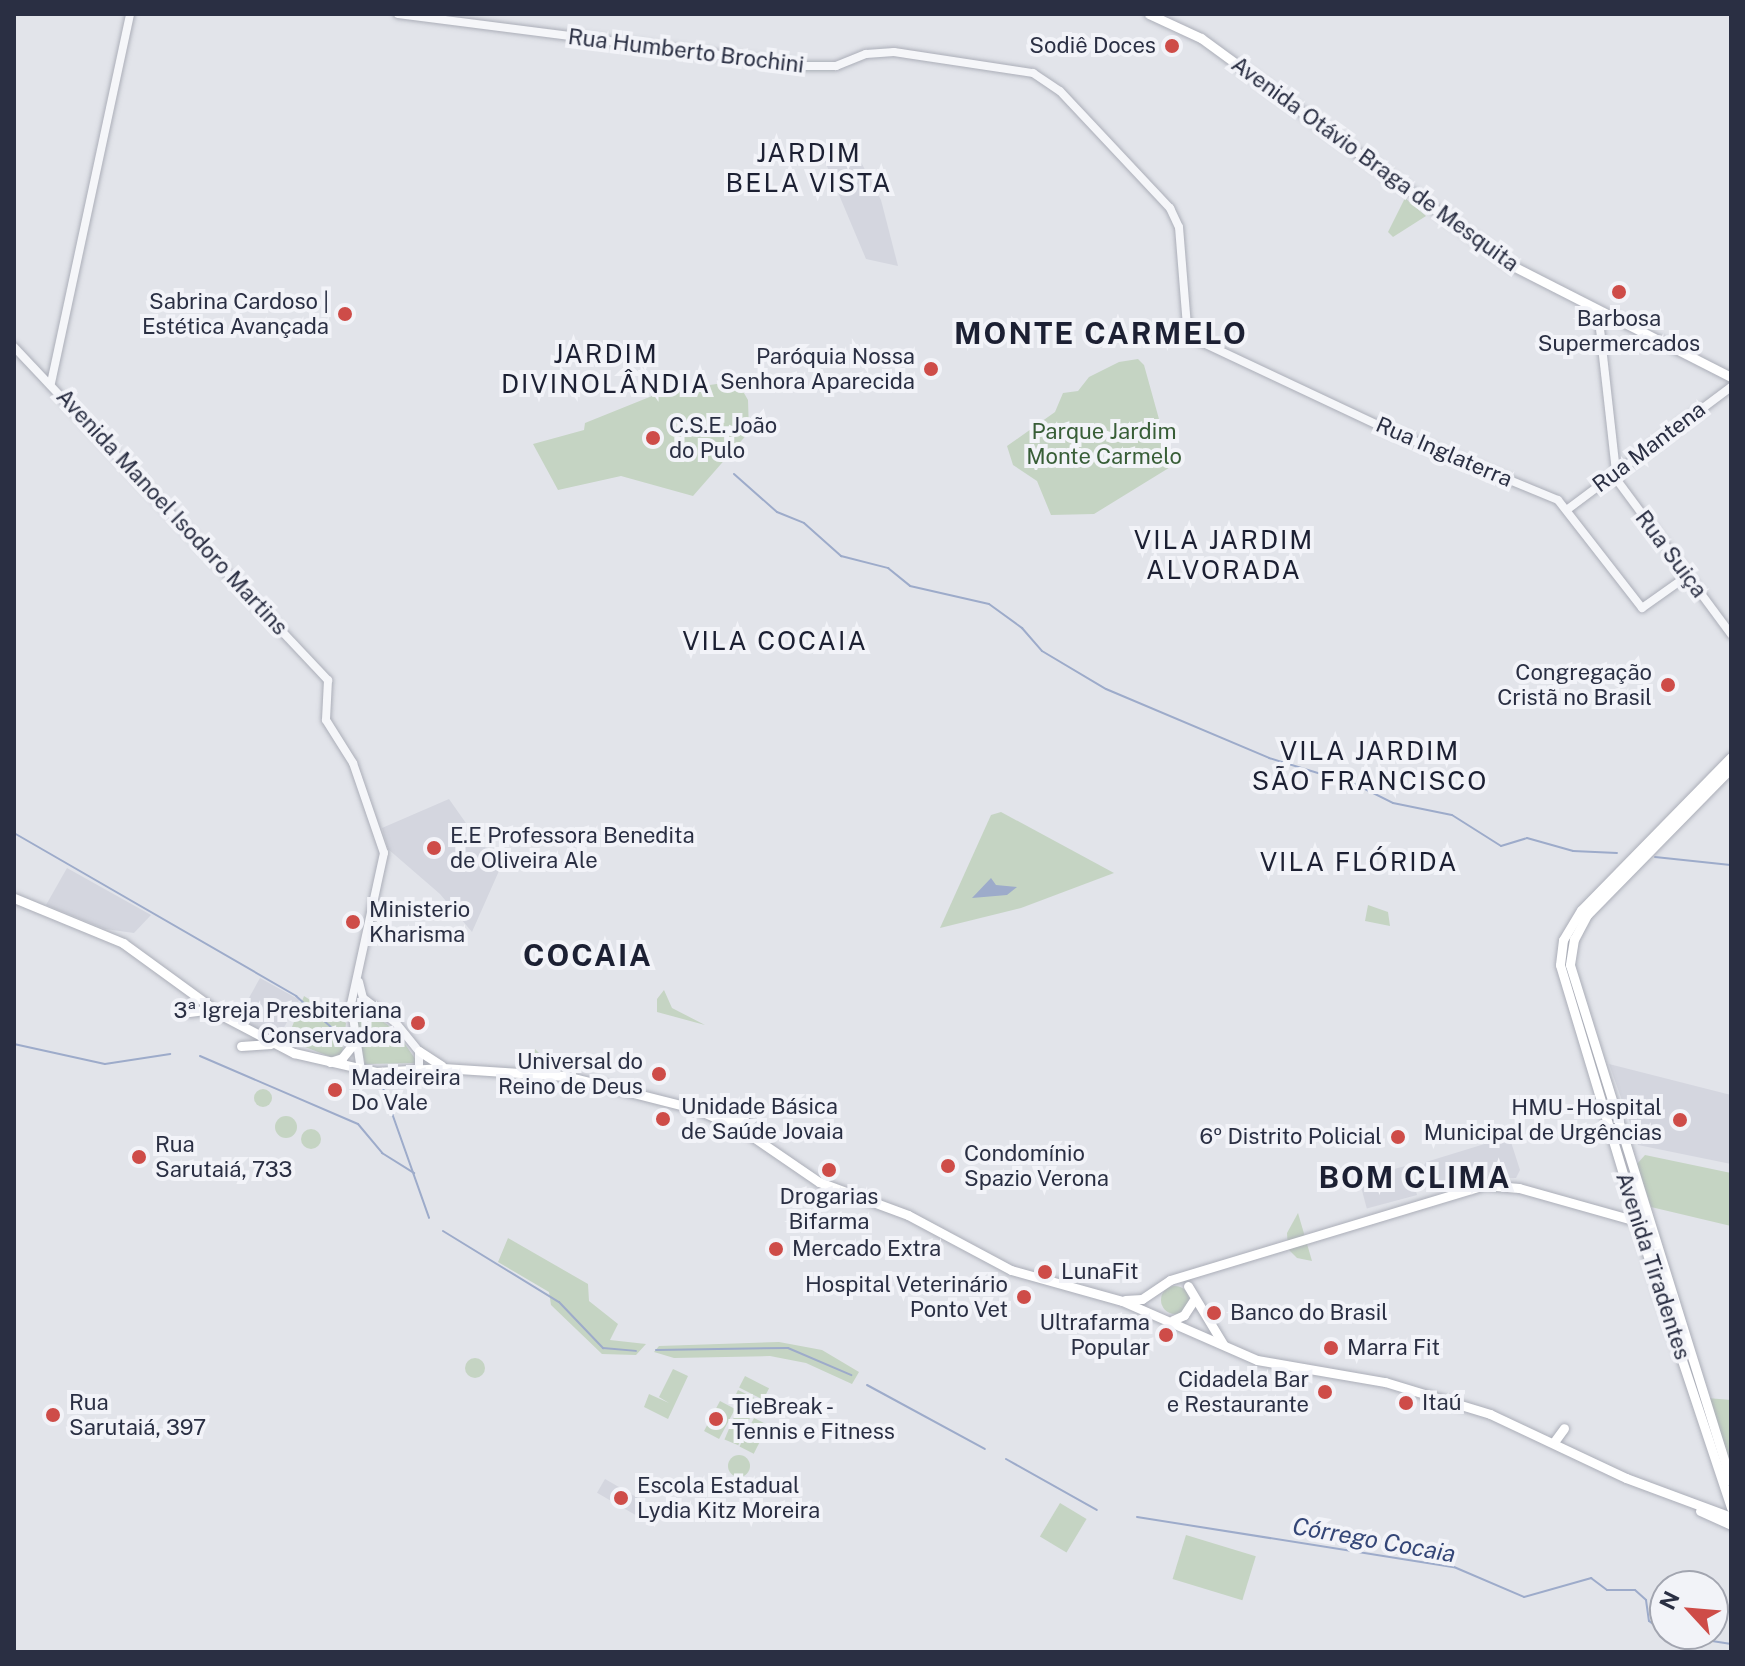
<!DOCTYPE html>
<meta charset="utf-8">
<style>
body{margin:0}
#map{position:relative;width:1745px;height:1666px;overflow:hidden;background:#e2e4ea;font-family:"Public Sans",sans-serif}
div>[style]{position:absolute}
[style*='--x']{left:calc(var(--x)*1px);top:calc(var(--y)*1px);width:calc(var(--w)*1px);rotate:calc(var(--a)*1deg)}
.built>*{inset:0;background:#d4d6df;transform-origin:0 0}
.green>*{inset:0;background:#c5d4c3;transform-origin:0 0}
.round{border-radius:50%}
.water>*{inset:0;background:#9dabca}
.stream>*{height:2px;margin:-1px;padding:0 1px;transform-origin:1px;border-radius:1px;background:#9dabca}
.roads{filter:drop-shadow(0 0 2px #abaeb8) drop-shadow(0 0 2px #abaeb8)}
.tertiary>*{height:8px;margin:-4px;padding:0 4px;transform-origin:4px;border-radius:4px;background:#f5f6f9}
.secondary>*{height:9px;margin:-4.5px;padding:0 4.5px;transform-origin:4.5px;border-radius:4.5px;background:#fff}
.dots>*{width:22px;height:22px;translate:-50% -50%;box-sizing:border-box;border:4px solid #f2f3f8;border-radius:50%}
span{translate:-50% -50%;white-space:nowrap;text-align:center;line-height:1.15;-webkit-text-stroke:8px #f2f3f8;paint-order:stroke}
.poi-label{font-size:22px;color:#2a2f43}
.right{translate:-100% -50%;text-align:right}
.left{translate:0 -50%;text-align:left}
.street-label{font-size:22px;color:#2a2f43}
.park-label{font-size:22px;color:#385e37}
.water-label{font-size:24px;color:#344677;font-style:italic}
.quarter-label{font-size:26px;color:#1c2033;letter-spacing:2px}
.district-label{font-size:30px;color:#1c2033;font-weight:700;letter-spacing:2px}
.frame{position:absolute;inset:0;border:16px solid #2a2f43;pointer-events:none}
.north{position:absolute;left:1649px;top:1570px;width:80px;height:80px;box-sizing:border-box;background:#f2f3f8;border:2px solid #a2a5b0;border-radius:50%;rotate:296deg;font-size:22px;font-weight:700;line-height:32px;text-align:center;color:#2a2f43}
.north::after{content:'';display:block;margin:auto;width:28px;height:36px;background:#ce4c48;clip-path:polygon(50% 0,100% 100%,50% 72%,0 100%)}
</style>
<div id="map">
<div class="built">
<i style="clip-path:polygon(853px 147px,881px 200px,898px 266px,866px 259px,821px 152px)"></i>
<i style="clip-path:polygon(449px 799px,482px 846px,506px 855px,472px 932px,440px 894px,388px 849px,382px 828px)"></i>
<i style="clip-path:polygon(67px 868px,151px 915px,134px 933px,105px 929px,46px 905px)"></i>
<i style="left:260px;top:978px;width:45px;height:48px;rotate:29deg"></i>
<i style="clip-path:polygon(1609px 1064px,1731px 1095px,1731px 1164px,1638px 1145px)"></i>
<i style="clip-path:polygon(1504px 1138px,1510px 1139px,1520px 1170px,1516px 1178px,1474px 1179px,1427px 1191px,1420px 1172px,1426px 1162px)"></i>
<i style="left:1409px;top:1165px;width:31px;height:52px;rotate:75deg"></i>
<i style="left:605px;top:1479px;width:48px;height:16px;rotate:30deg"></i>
</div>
<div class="green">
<i style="clip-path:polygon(1405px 198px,1426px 216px,1393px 237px,1388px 232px)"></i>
<i style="clip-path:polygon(1138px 359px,1144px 365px,1172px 466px,1094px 514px,1051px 515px,1037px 481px,1013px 465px,1007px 446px,1055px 412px,1063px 393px,1078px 391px,1089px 377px,1119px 362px)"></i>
<i style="clip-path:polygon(737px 381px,748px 400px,749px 432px,693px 496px,621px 476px,558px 490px,533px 444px,584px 430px,585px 423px,662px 392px)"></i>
<i style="clip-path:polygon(1001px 812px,1114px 873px,1021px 908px,940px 928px,991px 815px)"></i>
<i style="clip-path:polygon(1368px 905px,1388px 912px,1390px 926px,1365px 921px)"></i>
<i style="clip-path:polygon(664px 990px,672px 1008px,705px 1025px,657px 1012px,657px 999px)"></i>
<i style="clip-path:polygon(304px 996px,346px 1023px,342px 1054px,331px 1057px,287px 1040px)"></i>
<i style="clip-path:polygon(370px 1012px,396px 1031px,418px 1063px,365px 1064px,356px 1019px)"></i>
<i style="clip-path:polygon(535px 1049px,554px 1068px,524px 1066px)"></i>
<i class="round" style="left:254px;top:1089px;width:18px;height:18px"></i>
<i class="round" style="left:275px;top:1116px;width:22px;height:22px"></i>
<i class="round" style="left:301px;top:1129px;width:20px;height:20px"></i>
<i style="clip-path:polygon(1645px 1155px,1731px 1173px,1731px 1226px,1651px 1207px,1637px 1164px)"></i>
<i style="clip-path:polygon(1298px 1213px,1312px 1261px,1297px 1258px,1288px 1249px,1287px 1233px)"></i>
<i style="clip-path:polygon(508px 1238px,588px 1284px,589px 1301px,618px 1324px,610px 1340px,646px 1344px,636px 1355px,602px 1354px,551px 1305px,549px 1292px,498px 1262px)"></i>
<i class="round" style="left:1161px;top:1286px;width:28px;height:28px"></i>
<i style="clip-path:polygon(779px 1342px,822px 1350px,859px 1372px,852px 1384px,806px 1363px,770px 1356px,674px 1358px,654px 1352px,659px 1346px)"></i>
<i class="round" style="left:465px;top:1358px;width:20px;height:20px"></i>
<i style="clip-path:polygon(673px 1369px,688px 1376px,668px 1419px,644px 1407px,649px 1394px,669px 1403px,659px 1397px)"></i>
<i style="left:745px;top:1376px;width:27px;height:13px;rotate:27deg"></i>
<i style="left:738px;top:1390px;width:28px;height:12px;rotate:26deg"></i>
<i style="clip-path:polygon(1707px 1398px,1731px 1400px,1731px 1470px)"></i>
<i style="left:720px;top:1401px;width:17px;height:34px;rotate:28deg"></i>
<i style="left:737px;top:1410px;width:15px;height:32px;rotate:23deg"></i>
<i style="left:754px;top:1418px;width:16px;height:32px;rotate:27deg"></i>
<i class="round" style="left:728px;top:1455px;width:22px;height:22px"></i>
<i style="left:1060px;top:1503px;width:31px;height:39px;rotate:31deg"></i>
<i style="left:1186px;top:1535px;width:73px;height:46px;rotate:17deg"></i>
</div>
<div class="water">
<i style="clip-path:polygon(991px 878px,996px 885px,1017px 887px,1007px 895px,972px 898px)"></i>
</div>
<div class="stream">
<i style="--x:734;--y:474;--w:57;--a:41.5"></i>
<i style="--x:777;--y:512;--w:29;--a:22"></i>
<i style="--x:804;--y:523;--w:50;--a:41.7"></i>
<i style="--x:841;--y:556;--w:49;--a:14.3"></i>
<i style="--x:888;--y:568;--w:28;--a:39"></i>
<i style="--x:910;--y:586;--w:81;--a:12.8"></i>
<i style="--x:989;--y:604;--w:41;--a:36"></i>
<i style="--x:1022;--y:628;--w:30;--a:49"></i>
<i style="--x:1042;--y:651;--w:74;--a:30.7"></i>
<i style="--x:1106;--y:689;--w:177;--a:22.9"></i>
<i style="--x:1269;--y:758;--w:92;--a:17.1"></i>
<i style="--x:1357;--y:785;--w:40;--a:26.6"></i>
<i style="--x:1393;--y:803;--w:60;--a:11.5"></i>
<i style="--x:1452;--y:815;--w:58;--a:32.3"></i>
<i style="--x:1501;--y:846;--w:27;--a:-17"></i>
<i style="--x:1527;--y:838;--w:48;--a:15.8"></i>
<i style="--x:1573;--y:851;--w:44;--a:2.6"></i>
<i style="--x:14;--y:833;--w:326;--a:30"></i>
<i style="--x:296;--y:996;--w:60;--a:41.6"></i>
<i style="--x:1655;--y:857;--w:76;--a:6"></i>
<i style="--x:14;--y:1044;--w:93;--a:12.4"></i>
<i style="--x:105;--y:1064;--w:66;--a:-8.7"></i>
<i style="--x:200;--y:1056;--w:172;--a:23.3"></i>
<i style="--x:358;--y:1124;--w:38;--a:50"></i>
<i style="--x:382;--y:1153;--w:38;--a:32"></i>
<i style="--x:382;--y:1085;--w:141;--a:70.5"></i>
<i style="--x:443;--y:1231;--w:136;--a:31.5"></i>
<i style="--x:559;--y:1302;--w:64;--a:46.3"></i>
<i style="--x:603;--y:1348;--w:33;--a:5"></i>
<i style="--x:656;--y:1350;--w:132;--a:-0.9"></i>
<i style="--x:788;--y:1348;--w:69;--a:23.2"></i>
<i style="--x:867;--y:1385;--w:134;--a:28.5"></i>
<i style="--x:1006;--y:1459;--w:104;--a:29.3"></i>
<i style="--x:1137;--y:1517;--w:321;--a:9"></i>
<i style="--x:1454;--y:1567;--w:76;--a:23.2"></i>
<i style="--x:1524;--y:1597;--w:70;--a:-15.8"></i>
<i style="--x:1591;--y:1578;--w:20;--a:37"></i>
<i style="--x:1607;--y:1590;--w:28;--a:0"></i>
<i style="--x:1635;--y:1590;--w:15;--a:42"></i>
<i style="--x:1646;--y:1600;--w:21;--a:82"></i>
<i style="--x:1649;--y:1621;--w:20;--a:37"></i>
<i style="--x:1667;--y:1634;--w:65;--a:8.9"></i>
</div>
<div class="roads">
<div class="tertiary">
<i style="--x:398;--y:14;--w:408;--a:7.3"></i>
<i style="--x:803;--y:66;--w:33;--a:0"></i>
<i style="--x:836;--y:66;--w:32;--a:-22"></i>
<i style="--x:866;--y:54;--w:28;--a:-4"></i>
<i style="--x:894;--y:52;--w:141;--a:8.6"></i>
<i style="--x:1033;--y:73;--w:32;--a:34"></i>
<i style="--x:1060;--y:91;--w:161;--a:46.8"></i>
<i style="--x:1170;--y:208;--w:21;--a:65"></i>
<i style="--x:1179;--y:227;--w:100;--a:85.4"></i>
<i style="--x:1598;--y:311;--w:170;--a:83.6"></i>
<i style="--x:1617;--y:480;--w:192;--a:53.5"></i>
<i style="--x:1187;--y:321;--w:14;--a:51"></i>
<i style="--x:1196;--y:332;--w:9;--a:131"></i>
<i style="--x:1190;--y:339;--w:10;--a:-135"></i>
<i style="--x:1183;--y:332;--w:8;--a:-45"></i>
<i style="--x:1193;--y:338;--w:221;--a:25.2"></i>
<i style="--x:1393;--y:432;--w:178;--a:22.4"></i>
<i style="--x:1558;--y:500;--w:137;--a:52.1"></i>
<i style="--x:1642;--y:608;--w:55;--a:-35.4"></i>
<i style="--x:14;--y:347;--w:458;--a:46.7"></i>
<i style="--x:328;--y:680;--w:40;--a:92.9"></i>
<i style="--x:326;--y:720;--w:51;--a:57.9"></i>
<i style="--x:353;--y:763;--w:95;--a:71"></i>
<i style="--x:384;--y:853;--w:155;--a:102.3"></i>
<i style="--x:351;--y:1004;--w:67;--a:81.4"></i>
<i style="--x:51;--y:383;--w:377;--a:-77.9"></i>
<i style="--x:1568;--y:509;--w:204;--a:-36.8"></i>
<i style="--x:359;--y:982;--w:16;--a:76"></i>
<i style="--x:363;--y:998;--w:41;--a:37.1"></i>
<i style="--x:396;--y:1023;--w:36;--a:51"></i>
<i style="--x:419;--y:1051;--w:23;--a:90"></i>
</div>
<div class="secondary">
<i style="--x:1149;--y:14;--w:57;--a:24.8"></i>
<i style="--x:1201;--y:38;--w:386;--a:36.2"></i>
<i style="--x:1513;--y:266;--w:245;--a:27"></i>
<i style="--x:1731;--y:757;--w:214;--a:134.4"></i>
<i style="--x:1581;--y:910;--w:35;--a:121"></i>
<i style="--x:1563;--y:940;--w:25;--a:97"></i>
<i style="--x:1560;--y:965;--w:319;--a:73.2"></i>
<i style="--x:1652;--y:1270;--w:251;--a:71.6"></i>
<i style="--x:1731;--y:768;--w:206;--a:134.4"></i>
<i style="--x:1587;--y:915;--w:27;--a:118"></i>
<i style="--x:1574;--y:939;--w:26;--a:99"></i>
<i style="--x:1570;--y:965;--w:541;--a:72.7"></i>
<i style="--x:14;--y:898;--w:118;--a:22.4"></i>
<i style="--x:123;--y:943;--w:126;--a:36"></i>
<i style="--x:225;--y:1017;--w:78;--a:27.6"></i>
<i style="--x:294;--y:1053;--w:84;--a:13"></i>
<i style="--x:376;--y:1072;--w:67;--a:-3.4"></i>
<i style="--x:443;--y:1068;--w:123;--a:3.7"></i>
<i style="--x:566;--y:1076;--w:134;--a:14.2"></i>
<i style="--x:696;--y:1109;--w:51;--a:24.1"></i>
<i style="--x:743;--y:1130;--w:92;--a:34.4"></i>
<i style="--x:819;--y:1182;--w:95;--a:20.3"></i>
<i style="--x:908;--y:1215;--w:117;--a:28.1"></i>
<i style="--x:1011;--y:1270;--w:115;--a:15.6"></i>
<i style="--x:1122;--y:1301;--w:147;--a:23.6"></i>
<i style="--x:1257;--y:1360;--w:130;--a:9.8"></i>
<i style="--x:1385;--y:1382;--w:110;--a:16.9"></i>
<i style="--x:1490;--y:1414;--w:150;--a:25.2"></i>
<i style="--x:1626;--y:1478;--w:112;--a:20.4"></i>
<i style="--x:189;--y:1012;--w:24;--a:-7"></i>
<i style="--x:241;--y:1046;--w:30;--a:-4"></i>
<i style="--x:419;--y:1051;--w:27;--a:33"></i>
<i style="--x:330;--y:1062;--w:13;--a:-18"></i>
<i style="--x:342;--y:1058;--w:21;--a:-51"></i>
<i style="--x:402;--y:1074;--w:53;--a:-2.2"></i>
<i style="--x:718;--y:1114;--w:28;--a:15"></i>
<i style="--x:745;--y:1121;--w:21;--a:51"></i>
<i style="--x:1188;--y:1286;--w:68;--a:58.9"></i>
<i style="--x:1125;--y:1300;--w:17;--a:-3"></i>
<i style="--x:1142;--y:1299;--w:34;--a:-34"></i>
<i style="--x:1170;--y:1280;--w:328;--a:-16.8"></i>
<i style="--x:1484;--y:1185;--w:35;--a:5"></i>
<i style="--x:1519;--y:1188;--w:126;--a:15.7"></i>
<i style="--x:1173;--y:1320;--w:12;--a:-24"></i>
<i style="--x:1184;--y:1315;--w:17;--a:-57"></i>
<i style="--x:1554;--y:1442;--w:17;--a:-54"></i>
<i style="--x:1700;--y:1511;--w:34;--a:24"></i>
</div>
</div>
<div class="dots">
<i style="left:1172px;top:46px;background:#ce4c48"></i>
<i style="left:1619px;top:292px;background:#ce4c48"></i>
<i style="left:345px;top:314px;background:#ce4c48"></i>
<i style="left:931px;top:369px;background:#ce4c48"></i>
<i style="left:653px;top:438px;background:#ce4c48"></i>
<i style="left:1668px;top:685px;background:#ce4c48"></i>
<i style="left:434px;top:848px;background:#ce4c48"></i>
<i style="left:353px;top:922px;background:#ce4c48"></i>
<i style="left:418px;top:1023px;background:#ce4c48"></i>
<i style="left:659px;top:1074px;background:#ce4c48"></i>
<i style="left:335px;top:1090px;background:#ce4c48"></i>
<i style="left:663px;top:1119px;background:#ce4c48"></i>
<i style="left:1680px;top:1120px;background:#ce4c48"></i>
<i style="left:1398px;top:1137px;background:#ce4c48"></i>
<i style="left:139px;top:1157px;background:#ce4c48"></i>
<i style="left:948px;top:1166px;background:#ce4c48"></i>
<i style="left:829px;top:1170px;background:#ce4c48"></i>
<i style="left:776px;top:1249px;background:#ce4c48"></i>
<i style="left:1045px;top:1272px;background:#ce4c48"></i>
<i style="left:1024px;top:1297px;background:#ce4c48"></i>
<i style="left:1214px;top:1313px;background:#ce4c48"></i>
<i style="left:1166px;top:1335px;background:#ce4c48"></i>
<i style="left:1331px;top:1348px;background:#ce4c48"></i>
<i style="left:1325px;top:1392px;background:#ce4c48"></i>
<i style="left:1406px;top:1403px;background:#ce4c48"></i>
<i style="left:53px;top:1415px;background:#ce4c48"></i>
<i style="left:716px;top:1419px;background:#ce4c48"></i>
<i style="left:621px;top:1498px;background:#ce4c48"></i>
</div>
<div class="poi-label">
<span class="right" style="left:1156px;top:46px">Sodiê Doces</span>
<span class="right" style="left:329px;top:314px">Sabrina Cardoso |<br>Estética Avançada</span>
<span style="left:1619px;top:331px">Barbosa<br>Supermercados</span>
<span class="right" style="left:915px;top:369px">Paróquia Nossa<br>Senhora Aparecida</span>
<span class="left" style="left:669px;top:438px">C.S.E. João<br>do Pulo</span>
<span class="right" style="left:1652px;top:685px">Congregação<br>Cristã no Brasil</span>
<span class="left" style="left:450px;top:848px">E.E Professora Benedita<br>de Oliveira Ale</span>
<span class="left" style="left:369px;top:922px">Ministerio<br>Kharisma</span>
<span class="right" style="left:402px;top:1023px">3ª Igreja Presbiteriana<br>Conservadora</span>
<span class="right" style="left:643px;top:1074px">Universal do<br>Reino de Deus</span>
<span class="left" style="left:351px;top:1090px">Madeireira<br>Do Vale</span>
<span class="left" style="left:681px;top:1119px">Unidade Básica<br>de Saúde Jovaia</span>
<span class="right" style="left:1662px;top:1120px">HMU - Hospital<br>Municipal de Urgências</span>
<span class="right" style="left:1382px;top:1137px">6º Distrito Policial</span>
<span class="left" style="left:155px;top:1157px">Rua<br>Sarutaiá, 733</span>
<span class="left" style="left:964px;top:1166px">Condomínio<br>Spazio Verona</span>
<span style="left:829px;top:1209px">Drogarias<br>Bifarma</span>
<span class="left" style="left:792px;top:1249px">Mercado Extra</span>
<span class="left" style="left:1061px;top:1272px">LunaFit</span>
<span class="right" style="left:1008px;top:1297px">Hospital Veterinário<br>Ponto Vet</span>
<span class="left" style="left:1230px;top:1313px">Banco do Brasil</span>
<span class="right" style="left:1150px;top:1335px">Ultrafarma<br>Popular</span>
<span class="left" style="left:1347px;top:1348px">Marra Fit</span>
<span class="right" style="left:1309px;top:1392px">Cidadela Bar<br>e Restaurante</span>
<span class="left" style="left:69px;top:1415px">Rua<br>Sarutaiá, 397</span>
<span class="left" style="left:1422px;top:1403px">Itaú</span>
<span class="left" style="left:732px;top:1419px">TieBreak -<br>Tennis e Fitness</span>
<span class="left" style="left:637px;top:1498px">Escola Estadual<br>Lydia Kitz Moreira</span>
</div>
<div class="street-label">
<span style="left:686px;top:51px;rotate:7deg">Rua Humberto Brochini</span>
<span style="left:1375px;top:164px;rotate:36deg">Avenida Otávio Braga de Mesquita</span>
<span style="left:1649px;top:447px;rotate:-37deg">Rua Mantena</span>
<span style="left:1444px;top:452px;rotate:23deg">Rua Inglaterra</span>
<span style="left:172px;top:512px;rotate:47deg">Avenida Manoel Isodoro Martins</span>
<span style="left:1671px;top:554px;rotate:53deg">Rua Suiça</span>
<span style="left:1653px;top:1266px;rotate:72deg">Avenida Tiradentes</span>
</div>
<div class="park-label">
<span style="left:1104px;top:444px">Parque Jardim<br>Monte Carmelo</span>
</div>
<div class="water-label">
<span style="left:1374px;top:1540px;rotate:10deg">Córrego Cocaia</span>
</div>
<div class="quarter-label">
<span style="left:809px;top:168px">JARDIM<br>BELA VISTA</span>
<span style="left:606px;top:369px">JARDIM<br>DIVINOLÂNDIA</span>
<span style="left:1224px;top:555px">VILA JARDIM<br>ALVORADA</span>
<span style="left:775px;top:641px">VILA COCAIA</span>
<span style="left:1370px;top:766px">VILA JARDIM<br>SÃO FRANCISCO</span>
<span style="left:1359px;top:862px">VILA FLÓRIDA</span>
</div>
<div class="district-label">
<span style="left:1101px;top:333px">MONTE CARMELO</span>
<span style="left:588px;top:955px">COCAIA</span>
<span style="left:1415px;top:1177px">BOM CLIMA</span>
</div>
<div class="frame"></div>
<div class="north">N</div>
</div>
